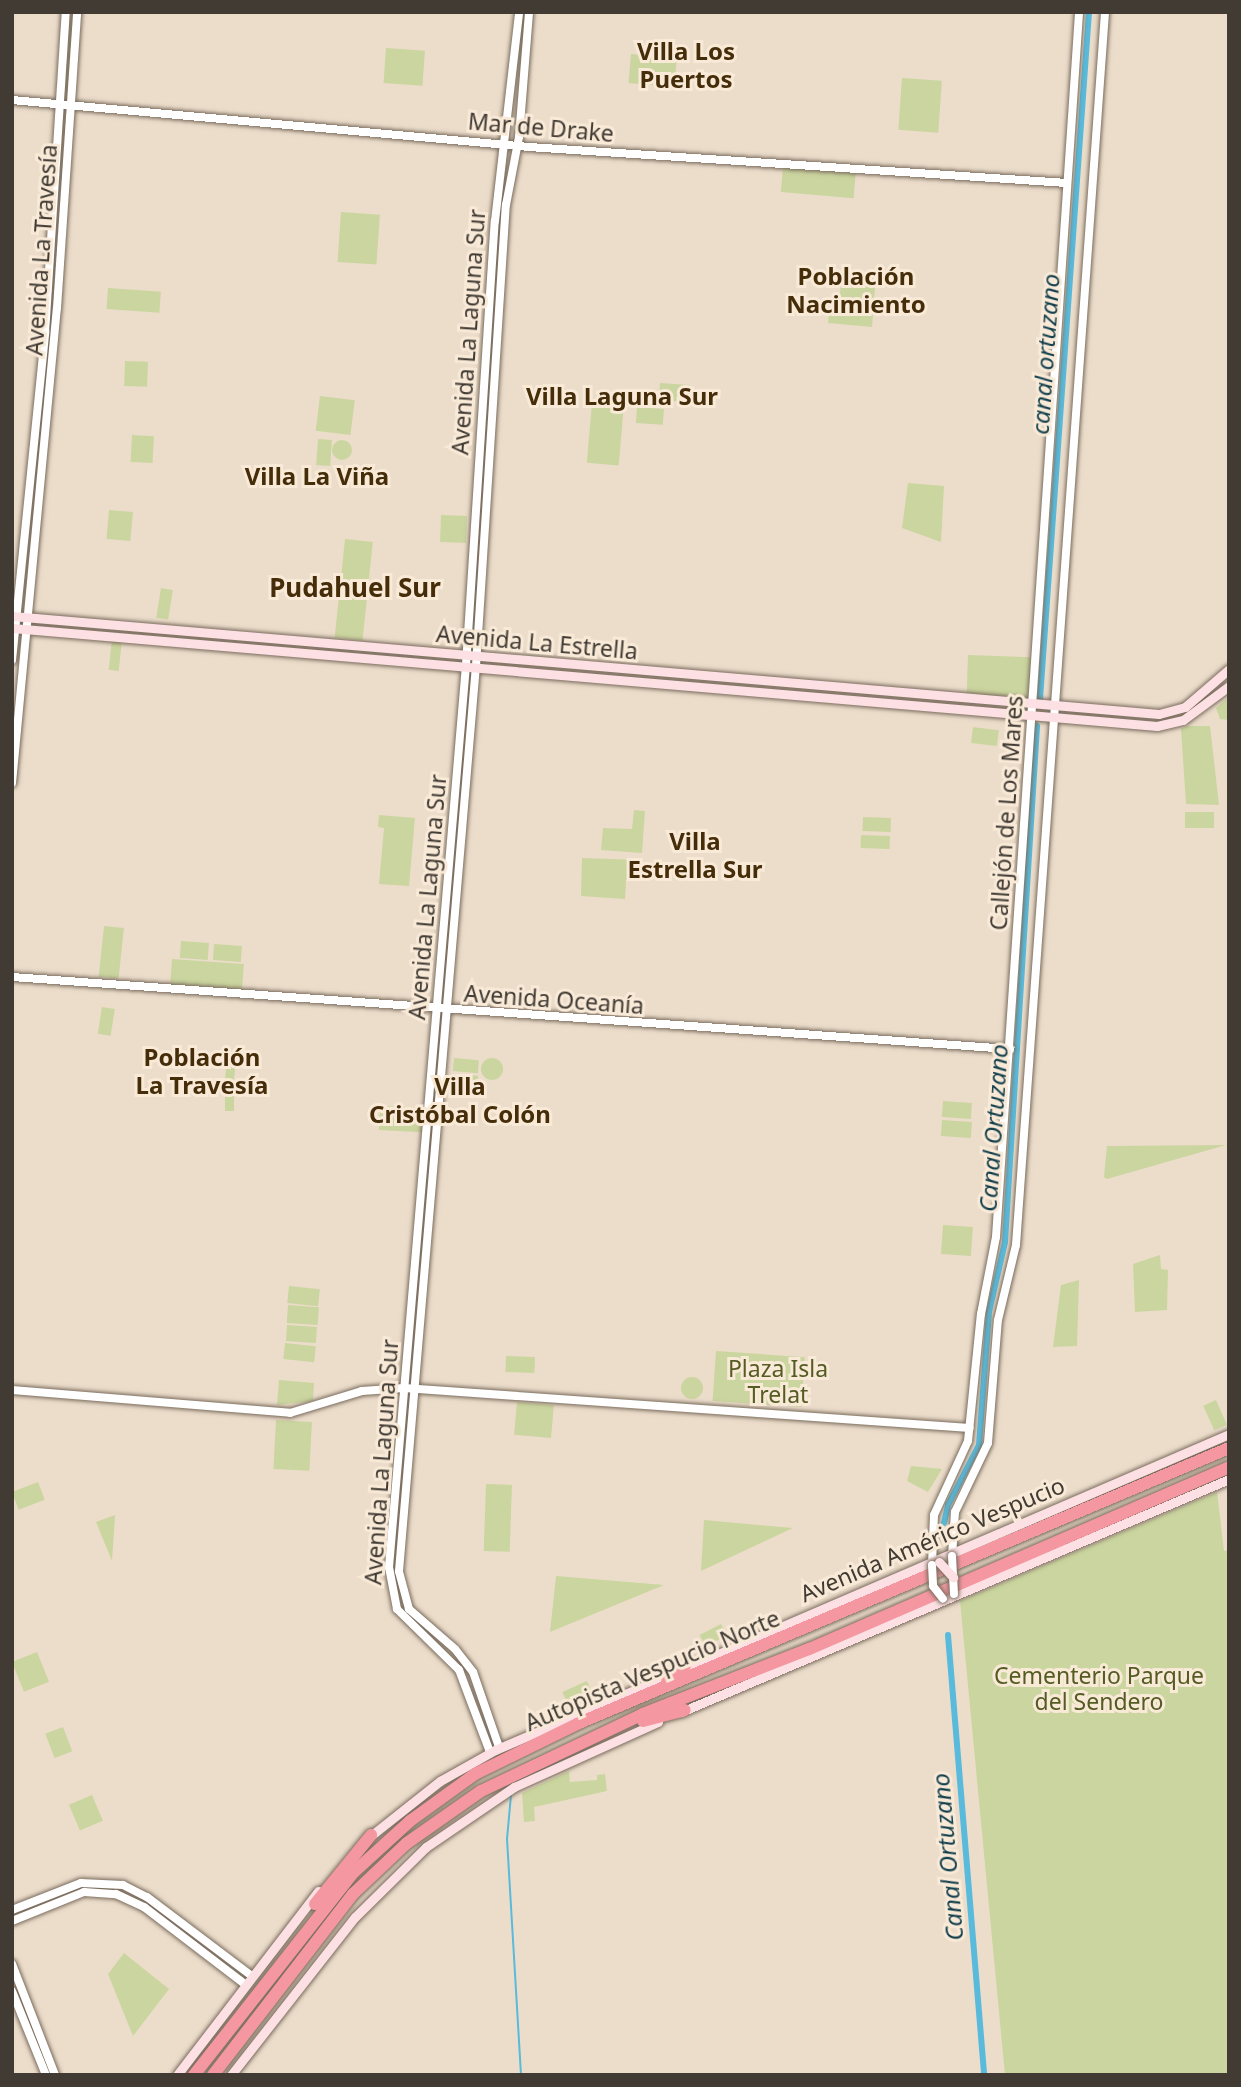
<!DOCTYPE html>
<meta charset="utf-8">
<style>
body{margin:0}
#map{position:relative;width:1241px;height:2087px;overflow:hidden;background:#ecddcb;font-family:"Noto Sans",sans-serif}
div>[style]{position:absolute}
[style*='--x']{left:calc(var(--x)*1px);top:calc(var(--y)*1px);width:calc(var(--w)*1px);rotate:calc(var(--a)*1deg)}
.green>*{inset:0;background:#cbd59f;transform-origin:0 0}
.round{border-radius:50%}
.stream>*{height:2px;margin:-1px;padding:0 1px;transform-origin:1px;border-radius:1px;background:#59badb}
.canal>*{height:6px;margin:-3px;padding:0 3px;transform-origin:3px;border-radius:3px;background:#59badb}
.roads{filter:drop-shadow(0 0 2px #7a6c5d) drop-shadow(0 0 2px #7a6c5d)}
.tertiary>*{height:8px;margin:-4px;padding:0 4px;transform-origin:4px;border-radius:4px;background:#fff}
.secondary>*{height:9px;margin:-4.5px;padding:0 4.5px;transform-origin:4.5px;border-radius:4.5px;background:#fce0e3}
.motorway>*{height:12px;margin:-6px;padding:0 6px;transform-origin:6px;border-radius:6px;background:#f597a1}
.bridges{filter:drop-shadow(0 0 2px #7a6c5d) drop-shadow(0 0 2px #7a6c5d)}
.tertiary-bridge>*{height:8px;margin:-4px;padding:0 4px;transform-origin:4px;border-radius:4px;background:#fff}
.secondary-bridge>*{height:9px;margin:-4.5px;padding:0 4.5px;transform-origin:4.5px;border-radius:4.5px;background:#fce0e3}
span{translate:-50% -50%;white-space:nowrap;text-align:center;line-height:1.15;-webkit-text-stroke:6px #f9ead8;paint-order:stroke}
.street-label{font-size:23px;color:#413b34}
.park-label{font-size:23px;color:#545c24}
.neighbourhood-label{font-size:24px;color:#462d0a;font-weight:700}
.water-label{font-size:24px;color:#123e4c;font-style:italic}
.quarter-label{font-size:26px;color:#462d0a;font-weight:700}
.frame{position:absolute;inset:0;border:14px solid #413b34;pointer-events:none}
</style>
<div id="map">
<div class="green">
<i style="clip-path:polygon(70px 19px,73px 19px,67px 100px,63px 99px)"></i>
<i style="left:386px;top:48px;width:39px;height:35px;rotate:4deg"></i>
<i style="left:631px;top:54px;width:46px;height:29px;rotate:5deg"></i>
<i style="left:902px;top:78px;width:40px;height:52px;rotate:4deg"></i>
<i style="left:783px;top:167px;width:73px;height:25px;rotate:5deg"></i>
<i style="left:341px;top:212px;width:39px;height:50px;rotate:4deg"></i>
<i style="clip-path:polygon(842px 272px,876px 275px,872px 327px,828px 323px,830px 304px,839px 305px)"></i>
<i style="left:108px;top:288px;width:53px;height:21px;rotate:4deg"></i>
<i style="left:125px;top:361px;width:23px;height:25px;rotate:2deg"></i>
<i style="left:660px;top:383px;width:30px;height:17px;rotate:4deg"></i>
<i style="left:320px;top:396px;width:35px;height:35px;rotate:7deg"></i>
<i style="left:592px;top:403px;width:32px;height:60px;rotate:5deg"></i>
<i style="left:637px;top:407px;width:27px;height:16px;rotate:4deg"></i>
<i style="left:132px;top:435px;width:22px;height:27px;rotate:3deg"></i>
<i style="left:318px;top:439px;width:14px;height:26px;rotate:4deg"></i>
<i class="round" style="left:332px;top:440px;width:20px;height:20px"></i>
<i style="clip-path:polygon(908px 483px,944px 486px,941px 542px,902px 528px)"></i>
<i style="left:109px;top:510px;width:24px;height:29px;rotate:5deg"></i>
<i style="left:441px;top:515px;width:26px;height:27px;rotate:2deg"></i>
<i style="left:345px;top:539px;width:28px;height:99px;rotate:6deg"></i>
<i style="left:161px;top:588px;width:12px;height:30px;rotate:9deg"></i>
<i style="left:112px;top:639px;width:10px;height:31px;rotate:6deg"></i>
<i style="left:968px;top:655px;width:64px;height:42px;rotate:2deg"></i>
<i style="clip-path:polygon(1229px 697px,1229px 720px,1220px 719px,1216px 708px)"></i>
<i style="clip-path:polygon(1187px 726px,1210px 726px,1219px 805px,1186px 804px,1181px 729px)"></i>
<i style="left:973px;top:727px;width:26px;height:16px;rotate:7deg"></i>
<i style="clip-path:polygon(634px 810px,645px 811px,642px 853px,601px 850px,603px 828px,632px 829px)"></i>
<i style="left:1214px;top:812px;width:16px;height:29px;rotate:90deg"></i>
<i style="clip-path:polygon(379px 815px,415px 818px,409px 886px,379px 884px,384px 828px,378px 827px)"></i>
<i style="left:863px;top:817px;width:28px;height:14px;rotate:2deg"></i>
<i style="left:861px;top:835px;width:29px;height:13px;rotate:2deg"></i>
<i style="clip-path:polygon(582px 858px,640px 860px,639px 880px,626px 880px,625px 899px,581px 896px)"></i>
<i style="left:104px;top:926px;width:20px;height:51px;rotate:6deg"></i>
<i style="left:181px;top:941px;width:28px;height:17px;rotate:4deg"></i>
<i style="left:214px;top:944px;width:28px;height:16px;rotate:4deg"></i>
<i style="left:172px;top:959px;width:72px;height:26px;rotate:4deg"></i>
<i style="left:102px;top:1007px;width:13px;height:27px;rotate:9deg"></i>
<i class="round" style="left:481px;top:1058px;width:22px;height:22px"></i>
<i style="left:454px;top:1058px;width:25px;height:13px;rotate:5deg"></i>
<i style="left:227px;top:1060px;width:9px;height:22px;rotate:6deg"></i>
<i style="left:452px;top:1074px;width:26px;height:13px;rotate:4deg"></i>
<i style="left:225px;top:1089px;width:9px;height:22px"></i>
<i style="left:943px;top:1101px;width:29px;height:16px;rotate:4deg"></i>
<i style="left:380px;top:1106px;width:44px;height:24px;rotate:3deg"></i>
<i style="left:942px;top:1120px;width:30px;height:16px;rotate:4deg"></i>
<i style="clip-path:polygon(1226px 1145px,1107px 1179px,1104px 1177px,1107px 1146px)"></i>
<i style="left:943px;top:1225px;width:30px;height:29px;rotate:4deg"></i>
<i style="clip-path:polygon(1160px 1255px,1161px 1269px,1168px 1270px,1167px 1310px,1135px 1312px,1133px 1264px)"></i>
<i style="clip-path:polygon(1079px 1280px,1077px 1346px,1053px 1347px,1061px 1285px)"></i>
<i style="left:289px;top:1286px;width:31px;height:17px;rotate:6deg"></i>
<i style="left:288px;top:1305px;width:31px;height:18px;rotate:4deg"></i>
<i style="left:287px;top:1325px;width:30px;height:16px;rotate:4deg"></i>
<i style="left:285px;top:1343px;width:31px;height:16px;rotate:6deg"></i>
<i style="left:716px;top:1351px;width:89px;height:50px;rotate:4deg"></i>
<i style="left:506px;top:1356px;width:29px;height:16px;rotate:2deg"></i>
<i class="round" style="left:681px;top:1377px;width:22px;height:22px"></i>
<i style="clip-path:polygon(279px 1380px,314px 1383px,313px 1401px,277px 1405px)"></i>
<i style="left:1216px;top:1400px;width:27px;height:14px;rotate:66deg"></i>
<i style="left:517px;top:1402px;width:37px;height:33px;rotate:5deg"></i>
<i style="left:276px;top:1420px;width:36px;height:49px;rotate:3deg"></i>
<i style="clip-path:polygon(911px 1466px,942px 1469px,928px 1492px,907px 1481px)"></i>
<i style="left:38px;top:1482px;width:19px;height:28px;rotate:69deg"></i>
<i style="left:486px;top:1484px;width:26px;height:67px;rotate:2deg"></i>
<i style="clip-path:polygon(1217px 1492px,1224px 1551px,1229px 1550px,1229px 2075px,1005px 2075px,960px 1601px)"></i>
<i style="clip-path:polygon(115px 1515px,112px 1561px,96px 1522px)"></i>
<i style="clip-path:polygon(704px 1520px,793px 1528px,701px 1571px)"></i>
<i style="clip-path:polygon(556px 1576px,664px 1585px,550px 1632px)"></i>
<i style="left:721px;top:1624px;width:13px;height:24px;rotate:63deg"></i>
<i style="left:37px;top:1652px;width:32px;height:27px;rotate:68deg"></i>
<i style="left:587px;top:1681px;width:12px;height:27px;rotate:66deg"></i>
<i style="left:63px;top:1727px;width:26px;height:19px;rotate:69deg"></i>
<i style="clip-path:polygon(569px 1771px,570px 1782px,597px 1780px,597px 1775px,605px 1774px,607px 1791px,534px 1807px,535px 1821px,524px 1822px,522px 1793px)"></i>
<i style="left:92px;top:1795px;width:28px;height:25px;rotate:67deg"></i>
<i style="clip-path:polygon(124px 1953px,169px 1989px,133px 2036px,108px 1974px)"></i>
</div>
<div class="stream">
<i style="--x:511;--y:1795;--w:44;--a:95.2"></i>
<i style="--x:507;--y:1839;--w:236;--a:86.6"></i>
</div>
<div class="canal">
<i style="--x:1040;--y:699;--w:689;--a:-85.92"></i>
<i style="--x:944;--y:1523;--w:18;--a:-77"></i>
<i style="--x:948;--y:1505;--w:68;--a:-62.7"></i>
<i style="--x:979;--y:1445;--w:133;--a:-85.7"></i>
<i style="--x:989;--y:1312;--w:72;--a:-77.1"></i>
<i style="--x:1005;--y:1242;--w:517;--a:-86.45"></i>
<i style="--x:948;--y:1635;--w:441;--a:85.3"></i>
</div>
<div class="roads">
<div class="tertiary">
<i style="--x:12;--y:100;--w:519;--a:5.19"></i>
<i style="--x:529;--y:147;--w:539;--a:3.83"></i>
<i style="--x:12;--y:660;--w:329;--a:-84.2"></i>
<i style="--x:45;--y:333;--w:322;--a:-86.3"></i>
<i style="--x:12;--y:783;--w:477;--a:-84.6"></i>
<i style="--x:57;--y:308;--w:297;--a:-86.1"></i>
<i style="--x:12;--y:977;--w:1001;--a:4.13"></i>
<i style="--x:12;--y:1390;--w:279;--a:4.7"></i>
<i style="--x:290;--y:1413;--w:75;--a:-17"></i>
<i style="--x:362;--y:1391;--w:42;--a:-4.1"></i>
<i style="--x:404;--y:1388;--w:567;--a:4.04"></i>
<i style="--x:952;--y:1556;--w:44;--a:-86.1"></i>
<i style="--x:955;--y:1512;--w:76;--a:-64.4"></i>
<i style="--x:988;--y:1443;--w:123;--a:-85.4"></i>
<i style="--x:998;--y:1320;--w:77;--a:-76.5"></i>
<i style="--x:1016;--y:1245;--w:1236;--a:-85.87"></i>
<i style="--x:932;--y:1565;--w:50;--a:-87.7"></i>
<i style="--x:934;--y:1515;--w:81;--a:-65.3"></i>
<i style="--x:968;--y:1441;--w:128;--a:-84.2"></i>
<i style="--x:981;--y:1314;--w:78;--a:-79"></i>
<i style="--x:996;--y:1237;--w:1228;--a:-86.12"></i>
<i style="--x:499;--y:1747;--w:79;--a:-109.1"></i>
<i style="--x:473;--y:1672;--w:29;--a:-128"></i>
<i style="--x:455;--y:1649;--w:61;--a:-139"></i>
<i style="--x:409;--y:1609;--w:39;--a:-105"></i>
<i style="--x:399;--y:1571;--w:908;--a:-85.14"></i>
<i style="--x:476;--y:666;--w:462;--a:-86.3"></i>
<i style="--x:506;--y:205;--w:69;--a:-79.2"></i>
<i style="--x:519;--y:137;--w:125;--a:-85.4"></i>
<i style="--x:490;--y:1752;--w:88;--a:-110.7"></i>
<i style="--x:459;--y:1670;--w:87;--a:-135.5"></i>
<i style="--x:397;--y:1609;--w:43;--a:-100.8"></i>
<i style="--x:389;--y:1567;--w:905;--a:-85.12"></i>
<i style="--x:466;--y:665;--w:445;--a:-86.3"></i>
<i style="--x:495;--y:221;--w:210;--a:-83.4"></i>
<i style="--x:12;--y:1910;--w:74;--a:-21.4"></i>
<i style="--x:81;--y:1883;--w:42;--a:2.7"></i>
<i style="--x:123;--y:1885;--w:27;--a:27"></i>
<i style="--x:147;--y:1897;--w:131;--a:37"></i>
<i style="--x:12;--y:1921;--w:78;--a:-21.9"></i>
<i style="--x:84;--y:1892;--w:32;--a:4"></i>
<i style="--x:116;--y:1894;--w:31;--a:25"></i>
<i style="--x:144;--y:1907;--w:128;--a:37.4"></i>
<i style="--x:12;--y:1964;--w:119;--a:68.8"></i>
<i style="--x:12;--y:1991;--w:91;--a:68"></i>
</div>
<div class="secondary">
<i style="--x:12;--y:616;--w:1151;--a:4.88"></i>
<i style="--x:1159;--y:714;--w:27;--a:-15"></i>
<i style="--x:1185;--y:707;--w:58;--a:-40.8"></i>
<i style="--x:12;--y:628;--w:1149;--a:4.89"></i>
<i style="--x:1157;--y:726;--w:27;--a:-13"></i>
<i style="--x:1183;--y:720;--w:57;--a:-36.5"></i>
<i style="--x:681;--y:1712;--w:595;--a:-23.03"></i>
<i style="--x:368;--y:1838;--w:92;--a:-38.4"></i>
<i style="--x:440;--y:1781;--w:63;--a:-29.4"></i>
<i style="--x:495;--y:1750;--w:799;--a:-23.29"></i>
<i style="--x:177;--y:2075;--w:232;--a:-52.5"></i>
<i style="--x:231;--y:2075;--w:201;--a:-51.9"></i>
<i style="--x:355;--y:1917;--w:100;--a:-44.6"></i>
<i style="--x:426;--y:1847;--w:107;--a:-34.3"></i>
<i style="--x:514;--y:1787;--w:158;--a:-24.3"></i>
</div>
<div class="motorway">
<i style="--x:667;--y:1682;--w:24;--a:-42"></i>
<i style="--x:643;--y:1721;--w:43;--a:-14.7"></i>
<i style="--x:315;--y:1904;--w:89;--a:-50.9"></i>
<i style="--x:194;--y:2075;--w:258;--a:-51.8"></i>
<i style="--x:354;--y:1872;--w:76;--a:-42.3"></i>
<i style="--x:410;--y:1821;--w:80;--a:-35.9"></i>
<i style="--x:475;--y:1774;--w:116;--a:-26.1"></i>
<i style="--x:579;--y:1723;--w:706;--a:-22.93"></i>
<i style="--x:213;--y:2075;--w:229;--a:-52.3"></i>
<i style="--x:353;--y:1894;--w:74;--a:-43.4"></i>
<i style="--x:407;--y:1843;--w:90;--a:-35.1"></i>
<i style="--x:481;--y:1791;--w:179;--a:-25.4"></i>
<i style="--x:643;--y:1714;--w:178;--a:-21.4"></i>
<i style="--x:809;--y:1649;--w:458;--a:-23.4"></i>
</div>
</div>
<div class="bridges">
<div class="tertiary-bridge">
<i style="--x:952;--y:1556;--w:38;--a:87"></i>
<i style="--x:932;--y:1565;--w:21;--a:87"></i>
<i style="--x:933;--y:1586;--w:16;--a:52"></i>
</div>
<div class="secondary-bridge">
<i style="--x:939;--y:1562;--w:21;--a:47"></i>
</div>
</div>
<div class="street-label">
<span style="left:541px;top:127px;rotate:5deg">Mar de Drake</span>
<span style="left:41px;top:250px;rotate:-86deg">Avenida La Travesía</span>
<span style="left:468px;top:332px;rotate:-86deg">Avenida La Laguna Sur</span>
<span style="left:537px;top:642px;rotate:5deg">Avenida La Estrella</span>
<span style="left:1006px;top:813px;rotate:-86deg">Callejón de Los Mares</span>
<span style="left:427px;top:897px;rotate:-85deg">Avenida La Laguna Sur</span>
<span style="left:554px;top:999px;rotate:4deg">Avenida Oceanía</span>
<span style="left:381px;top:1462px;rotate:-86deg">Avenida La Laguna Sur</span>
<span style="left:932px;top:1539px;rotate:-23deg">Avenida Américo Vespucio</span>
<span style="left:652px;top:1670px;rotate:-23deg">Autopista Vespucio Norte</span>
</div>
<div class="park-label">
<span style="left:778px;top:1381px">Plaza Isla<br>Trelat</span>
<span style="left:1099px;top:1688px">Cementerio Parque<br>del Sendero</span>
</div>
<div class="neighbourhood-label">
<span style="left:686px;top:65px">Villa Los<br>Puertos</span>
<span style="left:856px;top:290px">Población<br>Nacimiento</span>
<span style="left:622px;top:396px">Villa Laguna Sur</span>
<span style="left:317px;top:476px">Villa La Viña</span>
<span style="left:695px;top:855px">Villa<br>Estrella Sur</span>
<span style="left:202px;top:1071px">Población<br>La Travesía</span>
<span style="left:460px;top:1100px">Villa<br>Cristóbal Colón</span>
</div>
<div class="water-label">
<span style="left:1045px;top:354px;rotate:-86deg">canal ortuzano</span>
<span style="left:993px;top:1128px;rotate:-86deg">Canal Ortuzano</span>
<span style="left:947px;top:1857px;rotate:-95deg">Canal Ortuzano</span>
</div>
<div class="quarter-label">
<span style="left:355px;top:588px">Pudahuel Sur</span>
</div>
<div class="frame"></div>
</div>
